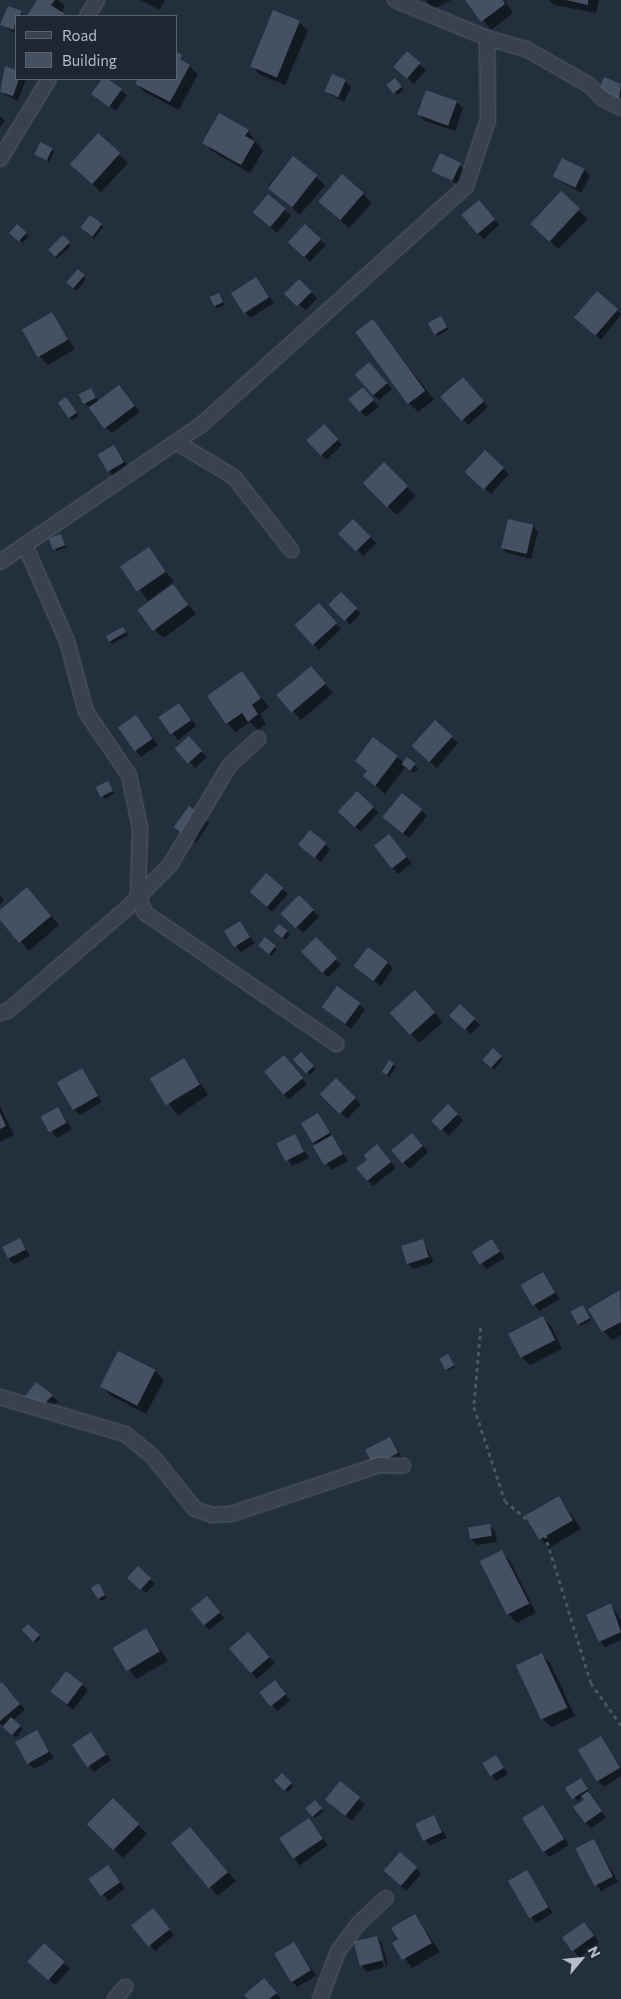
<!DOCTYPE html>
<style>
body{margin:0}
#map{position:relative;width:621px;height:1999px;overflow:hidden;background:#242f3e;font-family:Commissioner,sans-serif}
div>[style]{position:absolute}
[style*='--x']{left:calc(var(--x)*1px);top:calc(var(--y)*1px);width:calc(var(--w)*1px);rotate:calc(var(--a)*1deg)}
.shadow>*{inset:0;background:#0007;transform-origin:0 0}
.building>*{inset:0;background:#455162;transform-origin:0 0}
.path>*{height:2.5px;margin-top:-1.25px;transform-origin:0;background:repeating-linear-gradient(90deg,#44595c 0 4px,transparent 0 8px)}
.roads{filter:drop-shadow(0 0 1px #565f6c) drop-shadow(0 0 1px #565f6c)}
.street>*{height:14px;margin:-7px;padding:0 7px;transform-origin:7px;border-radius:7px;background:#38414e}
span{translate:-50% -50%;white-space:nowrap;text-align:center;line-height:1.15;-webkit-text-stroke:4px #1d2633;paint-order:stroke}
.legend{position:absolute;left:15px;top:15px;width:162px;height:65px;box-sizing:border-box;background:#1d2633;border:1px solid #59626f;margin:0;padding:6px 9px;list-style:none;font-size:15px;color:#b4bcc9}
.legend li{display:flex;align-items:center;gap:10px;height:25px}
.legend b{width:25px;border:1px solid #59626f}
.north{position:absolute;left:556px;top:1934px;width:50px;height:50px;-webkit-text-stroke:4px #1d2633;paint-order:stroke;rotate:62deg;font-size:14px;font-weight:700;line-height:20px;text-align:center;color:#b4bcc9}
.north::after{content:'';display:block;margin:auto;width:18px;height:22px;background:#b4bcc9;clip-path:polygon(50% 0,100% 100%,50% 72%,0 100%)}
</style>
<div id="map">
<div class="shadow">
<i style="clip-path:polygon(39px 0,58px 0,65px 6px,61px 13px,66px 16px,29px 16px)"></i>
<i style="clip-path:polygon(140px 0,165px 0,160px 10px)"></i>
<i style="clip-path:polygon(426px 0,451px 0,433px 9px)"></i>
<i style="clip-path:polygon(467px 0,504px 0,513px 13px,491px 30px)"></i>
<i style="clip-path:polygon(549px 0,599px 0,596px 13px,554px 5px)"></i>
<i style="clip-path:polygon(21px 12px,25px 16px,16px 16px,16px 34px,1px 24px)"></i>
<i style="clip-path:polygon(299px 22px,308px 31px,285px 85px,260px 75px,252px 66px)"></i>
<i style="clip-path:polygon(407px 53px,426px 70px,414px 84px,401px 73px)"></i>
<i style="clip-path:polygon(176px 55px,198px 74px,179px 110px,145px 92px,136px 84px,139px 79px,176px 79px)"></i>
<i style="clip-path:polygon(6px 67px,16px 79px,26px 79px,18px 101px,0 92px)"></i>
<i style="clip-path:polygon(605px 78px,621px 86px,621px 104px)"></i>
<i style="left:104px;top:79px;width:28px;height:19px;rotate:35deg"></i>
<i style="left:395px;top:80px;width:13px;height:8px;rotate:48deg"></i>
<i style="clip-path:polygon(345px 81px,351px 87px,344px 102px,326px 92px)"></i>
<i style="clip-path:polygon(427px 92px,457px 102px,463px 108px,455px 131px,425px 121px,419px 115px)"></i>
<i style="clip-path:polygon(0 116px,5px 121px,0 127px)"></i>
<i style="clip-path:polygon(248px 131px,263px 151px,250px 173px,212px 151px,204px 143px)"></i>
<i style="clip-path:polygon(98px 135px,128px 163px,101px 192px,80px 173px)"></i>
<i style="clip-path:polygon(52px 149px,54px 152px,49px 162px,36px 155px)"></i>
<i style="clip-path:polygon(441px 155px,466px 170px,459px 185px,434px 171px)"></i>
<i style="left:293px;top:157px;width:43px;height:39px;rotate:41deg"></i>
<i style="clip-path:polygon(584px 170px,590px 176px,581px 193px,554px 177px)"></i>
<i style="left:561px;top:193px;width:37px;height:42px;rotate:44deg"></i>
<i style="clip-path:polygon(363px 194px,372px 203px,349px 228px,329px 211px)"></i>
<i style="clip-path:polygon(484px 208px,499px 225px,484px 239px,478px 233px)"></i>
<i style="clip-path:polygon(285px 210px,291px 216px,277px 233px,260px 219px)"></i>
<i style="clip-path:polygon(101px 225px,103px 227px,94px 239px,84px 231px)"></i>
<i style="left:305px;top:225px;width:29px;height:23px;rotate:44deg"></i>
<i style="clip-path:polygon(26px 234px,29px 236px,23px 243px,13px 236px)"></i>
<i style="left:63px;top:237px;width:12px;height:19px;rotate:48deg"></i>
<i style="clip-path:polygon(78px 271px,86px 279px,77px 291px,70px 286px)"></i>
<i style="clip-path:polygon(256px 279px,274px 303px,250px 318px,245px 312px)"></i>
<i style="left:299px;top:281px;width:25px;height:17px;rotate:43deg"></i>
<i style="clip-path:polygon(597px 292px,621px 314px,601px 340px,581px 323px)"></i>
<i style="clip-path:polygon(218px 294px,225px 305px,218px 308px,215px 306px)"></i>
<i style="clip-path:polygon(51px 314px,75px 349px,48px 365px,39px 356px)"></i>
<i style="clip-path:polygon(373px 320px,434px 400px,418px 412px,409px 403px)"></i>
<i style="clip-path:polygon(443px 320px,449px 329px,438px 336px,436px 334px)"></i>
<i style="clip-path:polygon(374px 369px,392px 389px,379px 400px,373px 395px)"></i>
<i style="clip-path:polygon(469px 384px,488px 407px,468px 425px,442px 396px)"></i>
<i style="clip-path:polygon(119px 387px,140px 412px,112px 433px,106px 428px,97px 402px,88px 407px,80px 396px,93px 393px,99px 402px)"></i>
<i style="clip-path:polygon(363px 388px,379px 407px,366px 417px,360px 411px)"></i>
<i style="clip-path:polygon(68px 402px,79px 416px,72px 420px,70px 418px)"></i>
<i style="clip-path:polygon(330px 431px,342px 445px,326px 460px,321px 454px)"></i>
<i style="clip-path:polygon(114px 447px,129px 468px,114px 477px,109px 471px)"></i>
<i style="left:384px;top:464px;width:45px;height:27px;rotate:45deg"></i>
<i style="clip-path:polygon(503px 469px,509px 474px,491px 494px,472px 478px)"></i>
<i style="left:353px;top:520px;width:33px;height:18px;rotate:45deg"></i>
<i style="clip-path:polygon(533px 526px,538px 532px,531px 559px,507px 553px,502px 548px)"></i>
<i style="clip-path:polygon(60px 536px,67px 547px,57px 551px,54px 548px)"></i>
<i style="left:149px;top:549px;width:41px;height:32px;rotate:53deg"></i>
<i style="clip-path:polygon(172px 586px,196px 614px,164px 638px,155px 630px)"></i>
<i style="left:341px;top:594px;width:28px;height:15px;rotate:45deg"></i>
<i style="clip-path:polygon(324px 610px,341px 629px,319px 650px,313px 644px)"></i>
<i style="clip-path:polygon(123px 628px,128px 635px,112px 644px,110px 641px)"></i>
<i style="clip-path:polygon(242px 673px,269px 707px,260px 714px,266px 724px,258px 730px,250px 722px,236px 732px,227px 723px)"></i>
<i style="clip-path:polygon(319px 677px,333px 693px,301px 720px,279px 695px)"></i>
<i style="left:179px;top:704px;width:28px;height:23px;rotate:52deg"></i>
<i style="clip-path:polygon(136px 716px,158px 745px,141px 757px,136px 751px)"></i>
<i style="clip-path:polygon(435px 722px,458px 743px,437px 768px,420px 753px)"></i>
<i style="clip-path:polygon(194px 744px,207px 757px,195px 768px,190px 762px)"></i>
<i style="clip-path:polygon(397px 757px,404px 763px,407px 759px,418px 768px,414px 773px,405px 767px,385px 794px,365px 776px,368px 772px,356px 761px)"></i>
<i style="clip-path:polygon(108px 783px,115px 793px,105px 799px,102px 796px)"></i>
<i style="left:357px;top:792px;width:30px;height:26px;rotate:44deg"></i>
<i style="clip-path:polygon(421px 810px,427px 816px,409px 838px,391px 823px)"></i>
<i style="clip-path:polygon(204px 818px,209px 823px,196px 843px,176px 827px)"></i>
<i style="left:389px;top:835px;width:36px;height:18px;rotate:51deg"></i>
<i style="clip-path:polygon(325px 844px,330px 849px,321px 862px,306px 850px)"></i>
<i style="clip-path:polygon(282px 889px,288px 894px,272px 912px,257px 898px)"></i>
<i style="clip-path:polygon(0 895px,4px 901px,0 904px)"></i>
<i style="left:299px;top:897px;width:28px;height:23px;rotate:44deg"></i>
<i style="clip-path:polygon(35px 898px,59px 925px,29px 951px,0 918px,0 912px)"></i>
<i style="clip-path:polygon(240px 923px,255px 943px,241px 952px,236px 946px)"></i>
<i style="clip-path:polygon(287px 932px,290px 934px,286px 940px,278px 934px)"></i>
<i style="left:316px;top:939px;width:36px;height:18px;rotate:46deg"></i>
<i style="clip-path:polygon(275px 947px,277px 949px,272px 956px,262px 949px)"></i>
<i style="clip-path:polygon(388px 963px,393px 968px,381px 986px,361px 971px)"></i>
<i style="clip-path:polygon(424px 1001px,443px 1022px,419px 1043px,392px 1013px)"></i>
<i style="clip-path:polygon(359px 1004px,365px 1010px,351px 1029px,324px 1007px)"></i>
<i style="clip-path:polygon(460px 1006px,480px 1025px,471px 1034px,457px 1021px)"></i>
<i style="clip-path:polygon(493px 1049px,503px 1059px,494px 1070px,484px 1060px)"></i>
<i style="left:301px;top:1053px;width:22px;height:8px;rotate:47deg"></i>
<i style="left:184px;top:1060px;width:42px;height:37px;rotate:55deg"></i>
<i style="clip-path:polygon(389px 1061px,396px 1067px,389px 1077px,385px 1074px)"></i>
<i style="clip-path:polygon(290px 1063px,307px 1084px,289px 1099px,283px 1094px)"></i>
<i style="clip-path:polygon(82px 1070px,102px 1102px,80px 1115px,74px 1109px)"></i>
<i style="left:336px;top:1080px;width:35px;height:20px;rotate:44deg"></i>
<i style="clip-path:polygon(0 1106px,14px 1135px,0 1142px)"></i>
<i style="left:448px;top:1106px;width:21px;height:21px;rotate:43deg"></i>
<i style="clip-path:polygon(58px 1108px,72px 1129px,57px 1138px,52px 1132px)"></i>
<i style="clip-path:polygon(318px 1115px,348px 1161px,331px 1170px,314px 1142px)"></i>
<i style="clip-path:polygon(295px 1136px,309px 1158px,292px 1166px,278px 1144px)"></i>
<i style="clip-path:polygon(418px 1140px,428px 1152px,410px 1169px,393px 1151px)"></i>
<i style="clip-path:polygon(383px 1152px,396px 1168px,373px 1186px,358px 1169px)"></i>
<i style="clip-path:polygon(20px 1239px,30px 1256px,14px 1264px,8px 1258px)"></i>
<i style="clip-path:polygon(492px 1240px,505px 1258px,486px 1269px,473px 1251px)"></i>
<i style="clip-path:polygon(423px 1241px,434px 1262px,414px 1269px,408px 1264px)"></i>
<i style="clip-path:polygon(542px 1274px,560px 1299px,539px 1311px,522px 1285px)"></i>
<i style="clip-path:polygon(620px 1292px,621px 1335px,612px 1340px,603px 1331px)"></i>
<i style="clip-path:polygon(585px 1310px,591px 1320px,581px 1326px,579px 1323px)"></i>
<i style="clip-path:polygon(542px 1318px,551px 1326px,562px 1349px,530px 1365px,521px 1356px,510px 1334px)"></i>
<i style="clip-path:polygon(448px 1355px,455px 1367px,448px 1371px,445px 1369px)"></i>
<i style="clip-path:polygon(155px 1371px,164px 1380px,146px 1414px,110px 1395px,101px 1386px)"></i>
<i style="clip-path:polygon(36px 1383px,58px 1401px,46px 1413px)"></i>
<i style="clip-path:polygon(390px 1439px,403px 1459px,379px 1470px)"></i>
<i style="clip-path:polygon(559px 1497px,581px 1529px,549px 1548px,541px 1539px)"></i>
<i style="clip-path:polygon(489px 1526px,495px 1531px,497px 1542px,477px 1545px,471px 1539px)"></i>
<i style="clip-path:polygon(502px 1552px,510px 1561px,536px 1613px,517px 1623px,508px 1614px)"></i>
<i style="left:138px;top:1568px;width:23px;height:13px;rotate:43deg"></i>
<i style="clip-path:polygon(93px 1588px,101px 1588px,107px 1598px,101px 1601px)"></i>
<i style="left:207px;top:1597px;width:27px;height:19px;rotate:51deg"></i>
<i style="clip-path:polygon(611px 1605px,621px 1620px,621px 1640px,605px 1647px,600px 1641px)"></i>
<i style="left:28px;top:1625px;width:18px;height:7px;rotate:45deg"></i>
<i style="clip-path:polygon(146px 1629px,168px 1661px,136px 1679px,114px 1648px)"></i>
<i style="clip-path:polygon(254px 1639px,275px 1663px,257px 1679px,231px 1649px)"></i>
<i style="clip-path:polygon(541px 1655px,550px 1663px,575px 1716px,551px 1727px,542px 1718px)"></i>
<i style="clip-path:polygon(66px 1672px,88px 1690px,73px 1710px,57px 1697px)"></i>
<i style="clip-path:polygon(0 1686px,8px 1689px,25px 1710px,13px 1720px,23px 1729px,16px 1738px,0 1723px)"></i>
<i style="clip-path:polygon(280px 1687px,290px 1701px,277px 1711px,261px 1692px)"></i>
<i style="clip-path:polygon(37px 1732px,54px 1758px,34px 1769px,29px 1764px)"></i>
<i style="clip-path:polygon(91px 1733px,111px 1760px,94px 1772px,89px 1766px)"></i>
<i style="clip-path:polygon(600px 1738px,621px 1768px,621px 1776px,604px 1787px,598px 1781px)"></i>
<i style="clip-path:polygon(496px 1756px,508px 1774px,496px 1781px,483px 1764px)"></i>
<i style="left:282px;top:1775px;width:16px;height:8px;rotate:45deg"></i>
<i style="clip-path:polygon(583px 1782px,606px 1818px,591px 1828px,585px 1822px,585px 1800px,583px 1796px,578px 1801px,575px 1798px)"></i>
<i style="clip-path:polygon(340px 1783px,365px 1804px,352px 1821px,332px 1806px)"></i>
<i style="left:113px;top:1800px;width:48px;height:34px;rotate:45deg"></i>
<i style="clip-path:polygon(318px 1804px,323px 1811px,315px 1818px,307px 1809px)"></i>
<i style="clip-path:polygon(543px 1807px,569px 1845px,549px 1857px,544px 1851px)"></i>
<i style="clip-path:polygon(433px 1816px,447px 1838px,430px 1845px,425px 1840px)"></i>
<i style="left:309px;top:1819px;width:32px;height:35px;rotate:54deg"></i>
<i style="clip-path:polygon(198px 1838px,236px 1881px,218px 1896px,210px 1887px)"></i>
<i style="left:594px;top:1840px;width:48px;height:20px;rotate:60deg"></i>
<i style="left:108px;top:1867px;width:27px;height:21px;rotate:51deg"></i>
<i style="clip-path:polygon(416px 1868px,421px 1874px,406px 1891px,391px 1877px)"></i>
<i style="clip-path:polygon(527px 1872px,553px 1913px,536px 1923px,531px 1917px)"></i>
<i style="clip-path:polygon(415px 1915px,440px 1952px,412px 1968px,394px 1943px,399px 1940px)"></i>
<i style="clip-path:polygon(158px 1916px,174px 1935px,155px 1951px,150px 1945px)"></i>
<i style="left:584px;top:1924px;width:23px;height:25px;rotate:50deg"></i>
<i style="clip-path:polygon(evenodd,376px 1937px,382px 1943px,388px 1966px,367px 1972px,362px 1966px,355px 1943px,376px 1937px,377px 1942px,380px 1942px,386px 1966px,384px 1967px,377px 1942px)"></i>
<i style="clip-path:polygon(294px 1943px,316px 1976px,297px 1987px,292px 1981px)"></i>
<i style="clip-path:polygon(44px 1945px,70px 1969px,55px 1985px,35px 1966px)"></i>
<i style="clip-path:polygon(270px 1986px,281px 1999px,249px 1999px)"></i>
</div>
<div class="building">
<i style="clip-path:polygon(37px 0,55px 0,51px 5px,65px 14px,63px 16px,27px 16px)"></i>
<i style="clip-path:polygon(465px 0,503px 0,505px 4px,481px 22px)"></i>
<i style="clip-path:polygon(566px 0,588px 0,588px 5px)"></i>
<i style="clip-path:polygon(8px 6px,22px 11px,20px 16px,16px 16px,14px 30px,0 25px)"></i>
<i style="left:273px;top:10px;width:29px;height:61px;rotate:22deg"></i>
<i style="left:407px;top:51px;width:18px;height:21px;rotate:41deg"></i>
<i style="clip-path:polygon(176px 52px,182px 55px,180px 59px,190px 65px,170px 102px,135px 84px,138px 79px,176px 79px)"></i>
<i style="clip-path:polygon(5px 66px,16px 70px,19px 79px,13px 96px,0 92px)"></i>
<i style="left:332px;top:74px;width:15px;height:19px;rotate:23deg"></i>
<i style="clip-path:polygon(604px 77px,621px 84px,619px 101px,598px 92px)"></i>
<i style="left:395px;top:78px;width:11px;height:11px;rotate:52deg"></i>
<i style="clip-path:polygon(102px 79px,108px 79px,122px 89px,109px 107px,91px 94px)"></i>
<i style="left:426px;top:90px;width:33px;height:26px;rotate:20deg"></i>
<i style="clip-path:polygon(219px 113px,249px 130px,245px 136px,255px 141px,241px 165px,202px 143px)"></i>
<i style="left:98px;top:133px;width:30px;height:42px;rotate:42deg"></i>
<i style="left:40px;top:142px;width:14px;height:14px;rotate:25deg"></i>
<i style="left:440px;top:153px;width:23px;height:20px;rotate:25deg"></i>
<i style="left:293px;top:156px;width:31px;height:41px;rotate:38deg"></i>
<i style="left:562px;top:158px;width:25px;height:21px;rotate:26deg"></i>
<i style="left:342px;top:174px;width:29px;height:36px;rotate:41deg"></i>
<i style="left:561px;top:191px;width:26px;height:45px;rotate:43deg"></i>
<i style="left:268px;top:194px;width:23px;height:24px;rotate:40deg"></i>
<i style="left:479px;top:200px;width:25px;height:23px;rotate:50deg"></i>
<i style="left:90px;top:215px;width:15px;height:16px;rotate:37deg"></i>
<i style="left:17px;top:224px;width:13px;height:12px;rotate:42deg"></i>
<i style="left:305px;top:224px;width:22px;height:25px;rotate:43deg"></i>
<i style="left:63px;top:235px;width:10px;height:21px;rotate:45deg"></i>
<i style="left:78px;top:269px;width:9px;height:18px;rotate:41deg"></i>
<i style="left:256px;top:277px;width:24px;height:30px;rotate:57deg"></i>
<i style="left:299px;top:279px;width:18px;height:21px;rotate:45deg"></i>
<i style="left:597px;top:291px;width:28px;height:35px;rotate:41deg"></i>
<i style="left:219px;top:293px;width:10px;height:10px;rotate:66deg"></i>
<i style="left:52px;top:312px;width:32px;height:35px;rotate:60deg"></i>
<i style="left:441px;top:316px;width:13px;height:15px;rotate:61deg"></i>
<i style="left:373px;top:319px;width:89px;height:22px;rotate:54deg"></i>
<i style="left:369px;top:362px;width:28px;height:19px;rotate:49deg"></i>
<i style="left:463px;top:377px;width:32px;height:30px;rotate:49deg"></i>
<i style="left:119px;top:385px;width:26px;height:38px;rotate:53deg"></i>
<i style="left:363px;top:387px;width:17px;height:19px;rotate:50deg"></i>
<i style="left:91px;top:388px;width:11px;height:14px;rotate:63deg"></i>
<i style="left:66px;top:397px;width:19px;height:10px;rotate:55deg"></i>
<i style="left:324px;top:424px;width:21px;height:24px;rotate:47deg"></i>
<i style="left:114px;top:445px;width:20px;height:19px;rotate:60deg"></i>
<i style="left:485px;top:450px;width:26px;height:30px;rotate:43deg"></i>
<i style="left:384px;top:462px;width:34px;height:30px;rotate:45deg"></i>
<i style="left:353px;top:519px;width:25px;height:21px;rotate:45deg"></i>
<i style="left:508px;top:519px;width:26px;height:30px;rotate:13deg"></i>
<i style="left:61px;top:534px;width:12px;height:13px;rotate:70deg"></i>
<i style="left:149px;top:547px;width:30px;height:35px;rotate:56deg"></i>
<i style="left:173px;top:584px;width:26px;height:44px;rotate:54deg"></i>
<i style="left:341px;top:592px;width:23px;height:18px;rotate:45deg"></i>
<i style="left:319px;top:603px;width:27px;height:33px;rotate:48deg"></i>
<i style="clip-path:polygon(123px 627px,126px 632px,109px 642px,106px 636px)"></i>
<i style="left:311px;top:666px;width:23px;height:45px;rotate:50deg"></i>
<i style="clip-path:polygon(242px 671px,261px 698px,252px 705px,258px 714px,248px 722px,242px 713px,226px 724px,207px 696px)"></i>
<i style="left:179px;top:703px;width:21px;height:25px;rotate:55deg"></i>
<i style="left:136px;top:715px;width:29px;height:22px;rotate:55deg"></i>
<i style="left:435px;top:720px;width:24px;height:35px;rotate:42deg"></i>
<i style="left:189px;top:736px;width:20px;height:19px;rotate:49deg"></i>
<i style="clip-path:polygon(373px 737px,398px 756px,375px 786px,363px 776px,367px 771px,355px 761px)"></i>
<i style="left:407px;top:757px;width:11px;height:9px;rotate:38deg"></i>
<i style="left:108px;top:781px;width:11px;height:14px;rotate:63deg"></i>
<i style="left:357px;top:791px;width:23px;height:28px;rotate:43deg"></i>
<i style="left:402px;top:793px;width:26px;height:31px;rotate:39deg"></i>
<i style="left:189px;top:806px;width:19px;height:26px;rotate:36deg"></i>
<i style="left:310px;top:830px;width:21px;height:19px;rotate:39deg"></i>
<i style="left:389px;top:834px;width:29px;height:19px;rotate:52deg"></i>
<i style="left:266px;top:873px;width:23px;height:25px;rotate:41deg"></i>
<i style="clip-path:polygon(27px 887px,51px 916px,19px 943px,0 920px,0 910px)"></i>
<i style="left:299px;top:895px;width:21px;height:26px;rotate:45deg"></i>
<i style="left:240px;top:921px;width:19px;height:19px;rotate:58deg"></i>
<i style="left:279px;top:924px;width:11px;height:9px;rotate:38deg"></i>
<i style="left:265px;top:937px;width:14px;height:11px;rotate:39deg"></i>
<i style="left:316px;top:937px;width:30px;height:21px;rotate:45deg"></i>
<i style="left:368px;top:947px;width:25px;height:24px;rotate:37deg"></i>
<i style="left:337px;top:986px;width:29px;height:26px;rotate:36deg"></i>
<i style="left:415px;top:990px;width:30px;height:34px;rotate:48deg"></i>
<i style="left:460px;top:1004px;width:21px;height:16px;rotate:43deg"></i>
<i style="left:493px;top:1048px;width:12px;height:16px;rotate:42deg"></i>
<i style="left:301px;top:1052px;width:19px;height:11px;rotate:47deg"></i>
<i style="left:284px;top:1055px;width:30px;height:26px;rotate:50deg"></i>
<i style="left:184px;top:1058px;width:31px;height:40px;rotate:59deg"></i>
<i style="left:389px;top:1060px;width:6px;height:14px;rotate:31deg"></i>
<i style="left:82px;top:1068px;width:32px;height:29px;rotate:60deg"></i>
<i style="left:336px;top:1078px;width:28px;height:23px;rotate:45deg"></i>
<i style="left:448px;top:1104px;width:14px;height:24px;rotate:45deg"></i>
<i style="left:58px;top:1107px;width:18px;height:20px;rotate:61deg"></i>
<i style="clip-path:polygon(0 1113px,6px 1126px,0 1129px)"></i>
<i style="left:318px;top:1113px;width:23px;height:20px;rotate:59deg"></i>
<i style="left:412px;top:1133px;width:17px;height:27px;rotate:50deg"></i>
<i style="left:295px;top:1134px;width:20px;height:21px;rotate:63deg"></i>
<i style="left:332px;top:1135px;width:22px;height:22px;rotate:60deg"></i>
<i style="clip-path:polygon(377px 1144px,391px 1162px,367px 1181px,356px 1168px,367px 1160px,364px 1155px)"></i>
<i style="left:20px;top:1238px;width:13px;height:20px;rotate:63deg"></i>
<i style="left:423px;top:1239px;width:19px;height:23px;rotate:72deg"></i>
<i style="left:492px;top:1239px;width:15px;height:24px;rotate:58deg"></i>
<i style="left:543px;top:1272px;width:24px;height:26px;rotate:60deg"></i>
<i style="clip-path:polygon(620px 1290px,621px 1322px,602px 1332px,588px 1309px)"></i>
<i style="left:583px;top:1305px;width:15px;height:14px;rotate:62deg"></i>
<i style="left:543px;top:1316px;width:27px;height:39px;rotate:63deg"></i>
<i style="left:118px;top:1351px;width:42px;height:40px;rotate:27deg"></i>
<i style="left:448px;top:1354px;width:13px;height:10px;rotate:61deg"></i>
<i style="clip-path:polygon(36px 1382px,53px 1395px,40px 1408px,23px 1399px)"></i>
<i style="left:390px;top:1437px;width:18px;height:28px;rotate:63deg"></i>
<i style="left:559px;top:1496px;width:28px;height:39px;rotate:60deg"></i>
<i style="left:490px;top:1524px;width:12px;height:22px;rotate:81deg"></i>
<i style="left:502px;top:1550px;width:60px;height:25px;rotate:63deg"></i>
<i style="left:138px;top:1566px;width:18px;height:16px;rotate:43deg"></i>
<i style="clip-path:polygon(99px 1583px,105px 1595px,98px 1599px,91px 1588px)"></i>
<i style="left:207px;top:1596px;width:21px;height:21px;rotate:51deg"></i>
<i style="clip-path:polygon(611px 1603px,621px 1632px,599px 1642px,586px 1615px)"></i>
<i style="clip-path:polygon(28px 1624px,40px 1635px,33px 1642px,22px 1630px)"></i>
<i style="left:146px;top:1628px;width:27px;height:39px;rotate:59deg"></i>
<i style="left:248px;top:1632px;width:33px;height:25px;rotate:49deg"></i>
<i style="left:542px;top:1653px;width:60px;height:29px;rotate:65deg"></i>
<i style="left:66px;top:1671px;width:21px;height:26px;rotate:37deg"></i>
<i style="left:275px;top:1680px;width:18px;height:20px;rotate:52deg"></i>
<i style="clip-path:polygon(2px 1682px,20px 1704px,0 1721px,0 1684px)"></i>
<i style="left:11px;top:1717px;width:13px;height:13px;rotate:42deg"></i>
<i style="left:37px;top:1730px;width:25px;height:25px;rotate:61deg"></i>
<i style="left:91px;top:1732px;width:27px;height:23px;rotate:56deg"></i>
<i style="left:601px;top:1736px;width:37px;height:27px;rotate:59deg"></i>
<i style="left:496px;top:1755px;width:15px;height:16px;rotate:58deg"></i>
<i style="left:282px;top:1773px;width:14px;height:11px;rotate:45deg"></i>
<i style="left:581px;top:1778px;width:13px;height:19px;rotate:58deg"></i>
<i style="left:340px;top:1781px;width:26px;height:24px;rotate:39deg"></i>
<i style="clip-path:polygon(588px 1791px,602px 1811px,585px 1823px,573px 1807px,584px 1800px,581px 1796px)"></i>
<i style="left:113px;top:1798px;width:37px;height:37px;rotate:45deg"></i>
<i style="left:315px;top:1800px;width:11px;height:13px;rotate:49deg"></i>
<i style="left:543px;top:1805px;width:40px;height:25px;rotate:58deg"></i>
<i style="left:434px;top:1815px;width:19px;height:21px;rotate:65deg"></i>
<i style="left:309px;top:1818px;width:25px;height:36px;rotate:56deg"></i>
<i style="left:190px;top:1827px;width:59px;height:25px;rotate:50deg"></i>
<i style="left:594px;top:1839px;width:42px;height:21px;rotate:63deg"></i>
<i style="left:400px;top:1852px;width:23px;height:25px;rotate:41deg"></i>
<i style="left:108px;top:1865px;width:21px;height:24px;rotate:55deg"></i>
<i style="left:527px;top:1870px;width:43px;height:22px;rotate:60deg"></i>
<i style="left:153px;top:1908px;width:27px;height:28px;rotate:51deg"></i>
<i style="clip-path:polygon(415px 1914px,432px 1943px,402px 1960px,392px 1943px,398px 1939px,391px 1928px)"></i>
<i style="left:584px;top:1922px;width:17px;height:27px;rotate:54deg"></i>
<i style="left:377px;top:1936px;width:25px;height:24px;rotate:76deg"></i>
<i style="left:294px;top:1942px;width:33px;height:23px;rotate:59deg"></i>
<i style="left:44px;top:1943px;width:28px;height:25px;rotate:42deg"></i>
<i style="clip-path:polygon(264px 1978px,277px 1993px,269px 1999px,248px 1999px,244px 1995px)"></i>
</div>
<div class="path">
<i style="--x:481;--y:1328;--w:79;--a:95.1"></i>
<i style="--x:474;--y:1407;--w:99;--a:71.7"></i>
<i style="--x:505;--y:1501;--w:52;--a:39.5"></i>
<i style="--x:545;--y:1534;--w:156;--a:72.8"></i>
<i style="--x:591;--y:1683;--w:52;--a:54.5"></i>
</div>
<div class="roads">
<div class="street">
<i style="--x:395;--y:0;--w:100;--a:22.4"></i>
<i style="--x:487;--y:38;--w:41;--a:15.8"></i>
<i style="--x:526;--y:49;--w:73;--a:29.7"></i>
<i style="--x:589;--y:85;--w:18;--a:45"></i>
<i style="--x:602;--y:98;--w:21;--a:28"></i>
<i style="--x:87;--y:16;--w:19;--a:-58"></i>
<i style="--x:0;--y:159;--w:94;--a:-58.5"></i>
<i style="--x:176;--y:442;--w:68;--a:31.1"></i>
<i style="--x:234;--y:477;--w:93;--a:52"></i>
<i style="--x:25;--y:545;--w:105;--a:66.4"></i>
<i style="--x:67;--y:641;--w:73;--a:75"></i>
<i style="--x:86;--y:712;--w:76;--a:55.7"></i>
<i style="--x:129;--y:775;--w:54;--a:78.3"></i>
<i style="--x:140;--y:828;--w:66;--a:91.7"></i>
<i style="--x:138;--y:894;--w:20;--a:70"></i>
<i style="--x:145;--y:913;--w:232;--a:34.4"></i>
<i style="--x:0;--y:562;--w:245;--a:-34.3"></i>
<i style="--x:202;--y:424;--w:355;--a:-42"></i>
<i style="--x:466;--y:186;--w:70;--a:-71.6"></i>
<i style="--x:488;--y:120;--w:82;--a:-90.7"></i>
<i style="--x:0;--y:1013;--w:9;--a:-18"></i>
<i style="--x:9;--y:1010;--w:153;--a:-40.8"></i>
<i style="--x:125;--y:910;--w:64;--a:-45"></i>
<i style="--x:170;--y:865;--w:115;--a:-59.2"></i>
<i style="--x:229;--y:766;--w:40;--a:-43"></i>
<i style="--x:0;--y:1397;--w:130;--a:16.5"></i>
<i style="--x:125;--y:1434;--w:36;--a:39"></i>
<i style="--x:153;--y:1457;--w:67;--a:51.1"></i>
<i style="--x:195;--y:1509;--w:18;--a:19"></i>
<i style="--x:212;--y:1515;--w:19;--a:-3"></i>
<i style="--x:231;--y:1514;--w:156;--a:-18.3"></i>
<i style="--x:379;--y:1465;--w:24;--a:2"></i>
<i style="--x:115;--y:1999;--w:16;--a:-50"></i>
<i style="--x:320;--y:1999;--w:51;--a:-69.4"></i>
<i style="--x:338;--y:1951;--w:34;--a:-53"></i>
<i style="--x:358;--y:1924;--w:38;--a:-43"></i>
</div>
</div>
<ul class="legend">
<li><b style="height:6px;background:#38414e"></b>Road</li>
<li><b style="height:14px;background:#455162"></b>Building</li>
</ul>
<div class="north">N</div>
</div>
